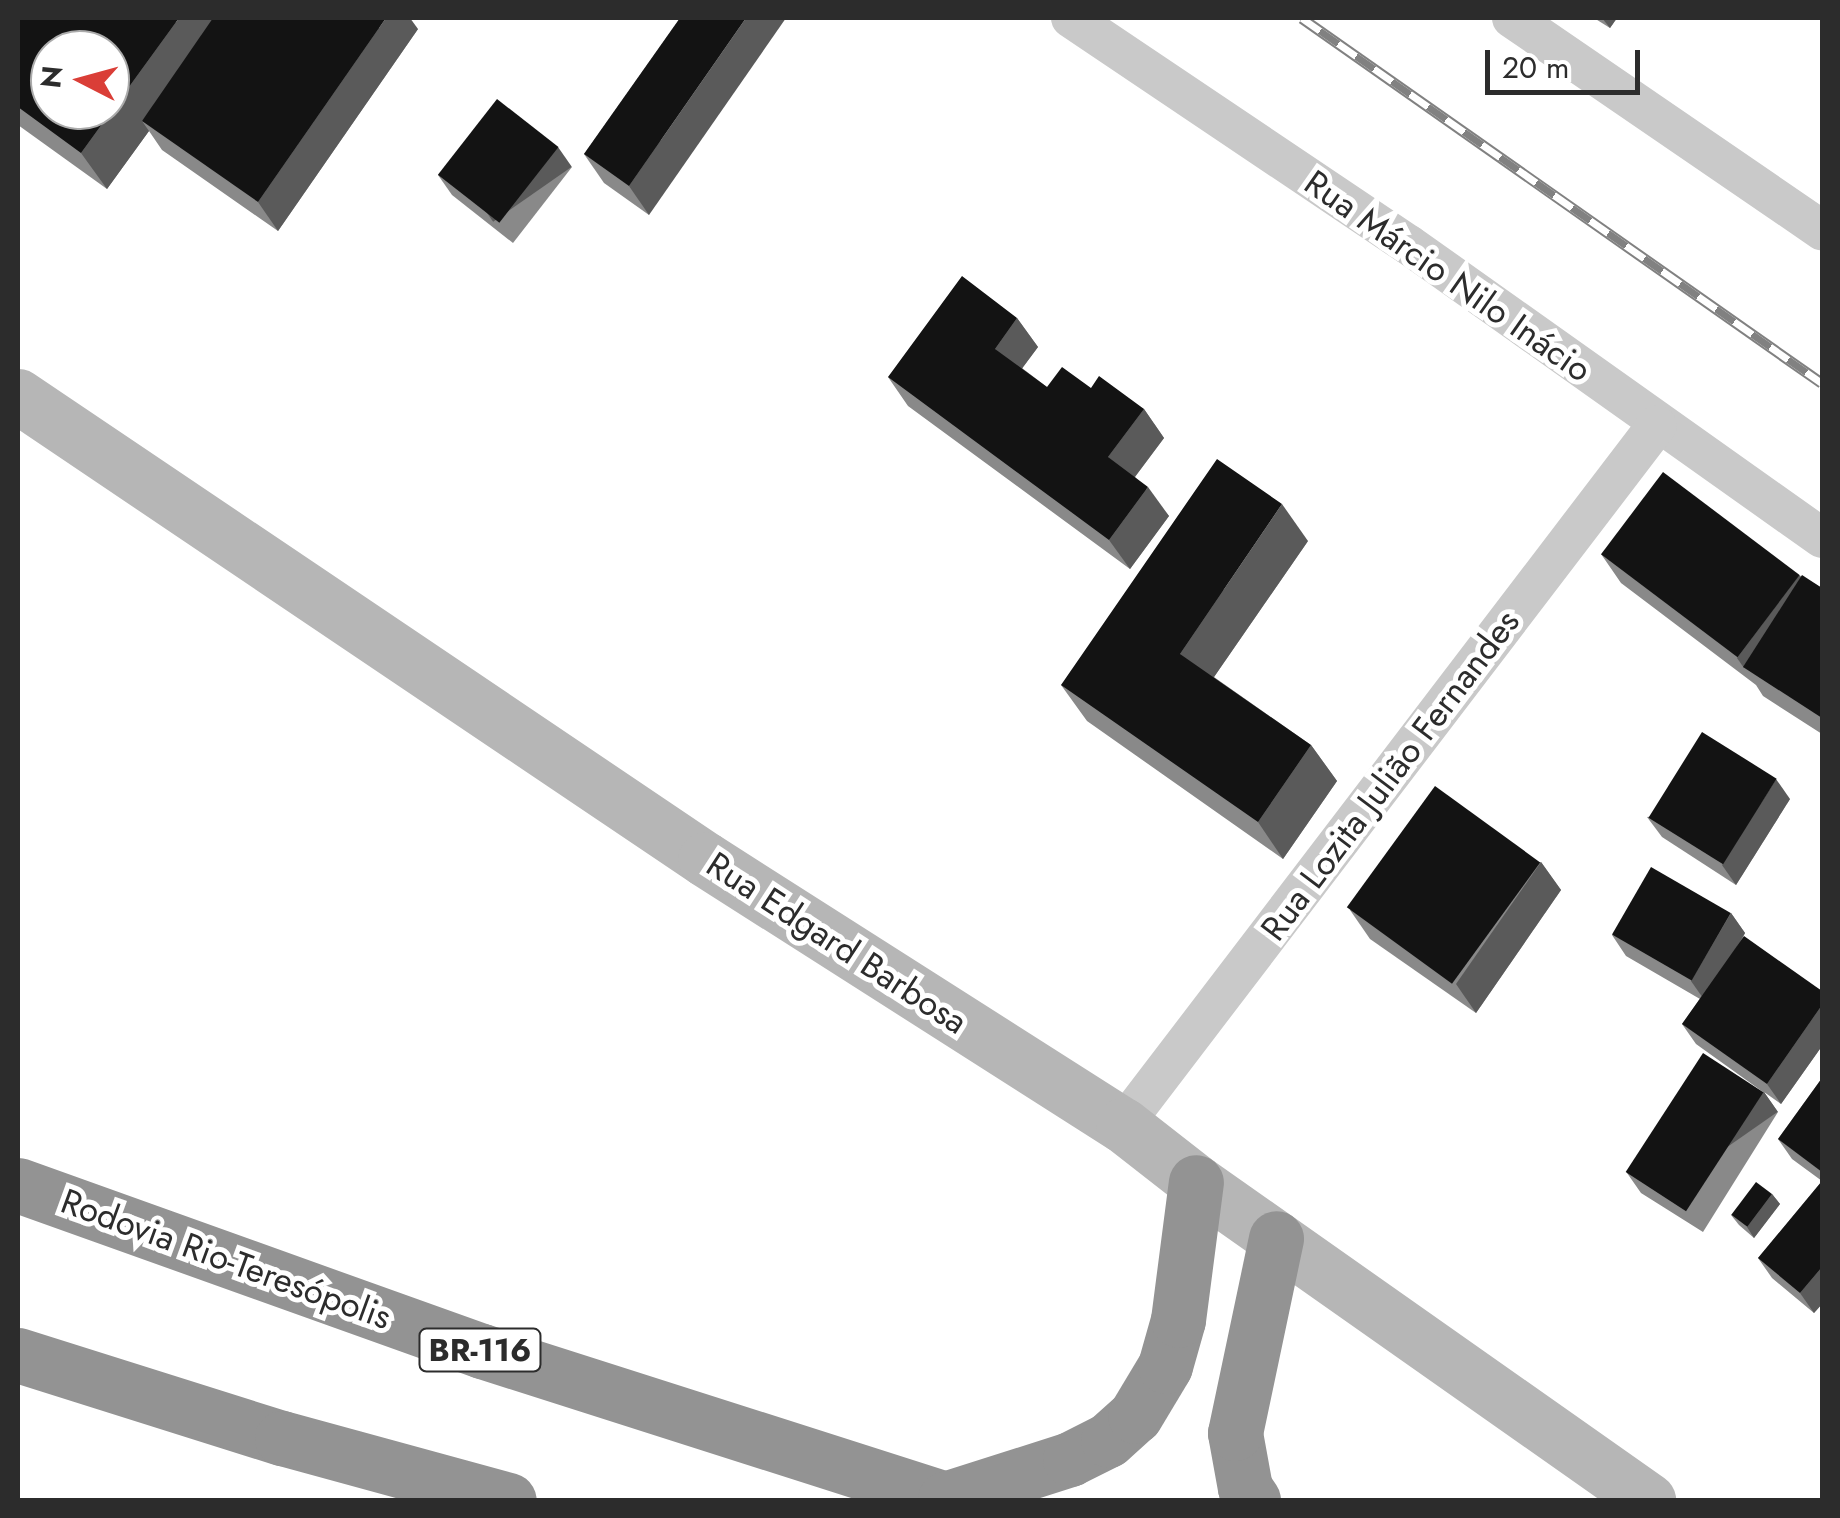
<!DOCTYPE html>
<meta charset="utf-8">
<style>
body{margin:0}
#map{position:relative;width:1840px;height:1518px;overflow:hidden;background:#fff;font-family:Jost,sans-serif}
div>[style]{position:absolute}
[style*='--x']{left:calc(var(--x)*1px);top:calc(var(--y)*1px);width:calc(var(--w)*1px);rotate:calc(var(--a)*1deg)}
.street>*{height:40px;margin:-20px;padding:0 20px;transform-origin:20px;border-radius:20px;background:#c9c9c9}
.secondary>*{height:55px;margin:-27.5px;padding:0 27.5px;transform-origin:27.5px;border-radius:27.5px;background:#b6b6b6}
.highway>*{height:55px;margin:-27.5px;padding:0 27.5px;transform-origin:27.5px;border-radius:27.5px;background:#939393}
.rail>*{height:11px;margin-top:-5.5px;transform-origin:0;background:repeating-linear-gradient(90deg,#fff 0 22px,#818181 0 44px);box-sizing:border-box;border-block:2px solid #818181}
.wall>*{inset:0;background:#898989}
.shaded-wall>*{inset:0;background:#5a5a5a;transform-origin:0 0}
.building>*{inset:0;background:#131313;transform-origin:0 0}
span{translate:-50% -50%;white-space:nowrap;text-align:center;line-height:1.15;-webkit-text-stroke:10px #fff;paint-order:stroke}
.shield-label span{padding:2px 8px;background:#fff;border:2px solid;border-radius:8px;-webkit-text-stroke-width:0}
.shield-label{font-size:32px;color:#2c2c2c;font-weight:700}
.street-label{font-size:35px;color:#2c2c2c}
.frame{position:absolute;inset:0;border:20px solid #2c2c2c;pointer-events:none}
.north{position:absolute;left:30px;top:30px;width:100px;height:100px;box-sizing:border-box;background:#fff;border:2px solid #ababab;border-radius:50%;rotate:276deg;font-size:28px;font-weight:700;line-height:40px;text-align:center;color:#2c2c2c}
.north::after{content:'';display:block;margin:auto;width:35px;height:45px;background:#da3e37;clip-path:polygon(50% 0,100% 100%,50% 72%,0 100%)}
.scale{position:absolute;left:1485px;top:50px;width:155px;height:45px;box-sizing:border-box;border:5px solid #2c2c2c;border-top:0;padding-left:12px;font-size:30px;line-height:35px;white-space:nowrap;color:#2c2c2c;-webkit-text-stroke:8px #fff;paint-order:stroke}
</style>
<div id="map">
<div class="street">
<i style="--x:1071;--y:18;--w:407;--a:33.9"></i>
<i style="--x:1409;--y:245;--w:506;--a:35.35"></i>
<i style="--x:1512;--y:18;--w:376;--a:34.4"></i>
<i style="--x:1123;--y:1125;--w:880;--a:-52.66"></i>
</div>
<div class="secondary">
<i style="--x:18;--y:396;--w:828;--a:33.98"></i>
<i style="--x:705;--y:859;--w:495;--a:32.5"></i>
<i style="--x:1123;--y:1125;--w:93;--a:38"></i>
<i style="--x:1196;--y:1182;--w:553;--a:35.13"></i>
</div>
<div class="highway">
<i style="--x:18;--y:1185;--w:493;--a:19.7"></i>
<i style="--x:482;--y:1351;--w:489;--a:17.7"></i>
<i style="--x:18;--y:1355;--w:277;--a:17.5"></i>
<i style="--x:282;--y:1438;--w:235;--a:15.3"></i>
<i style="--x:945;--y:1499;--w:131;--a:-17.7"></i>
<i style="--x:1070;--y:1459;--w:42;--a:-26.6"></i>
<i style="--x:1108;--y:1440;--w:36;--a:-42"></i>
<i style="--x:1135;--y:1416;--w:58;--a:-59"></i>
<i style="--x:1165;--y:1366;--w:48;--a:-74.2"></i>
<i style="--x:1178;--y:1320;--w:139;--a:-82.6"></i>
<i style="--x:1253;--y:1500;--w:14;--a:-124"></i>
<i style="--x:1245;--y:1488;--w:56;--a:-100.3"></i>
<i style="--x:1235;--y:1433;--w:199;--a:-78.1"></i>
</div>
<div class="rail">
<i style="--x:1302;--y:18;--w:635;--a:35.07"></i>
</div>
<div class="wall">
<i style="clip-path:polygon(18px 18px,418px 29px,278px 231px,162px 150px,149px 131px,107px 189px,18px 125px)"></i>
<i style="clip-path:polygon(680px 18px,649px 215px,604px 183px,584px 154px)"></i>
<i style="clip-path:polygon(1594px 18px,1617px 18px,1610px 28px)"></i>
<i style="clip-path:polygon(572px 167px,513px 243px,452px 195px,438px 175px)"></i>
<i style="clip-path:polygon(1017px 318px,1038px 347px,1022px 368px,1047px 387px,1091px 388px,1144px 409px,1164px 438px,1135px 477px,1169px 516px,1130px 569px,908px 406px,888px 377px)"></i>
<i style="clip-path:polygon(1308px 541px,1214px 677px,1311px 745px,1337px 781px,1283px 859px,1087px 721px,1061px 685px)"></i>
<i style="clip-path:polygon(1601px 554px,1799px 575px,1822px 588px,1822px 734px,1763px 696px,1756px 685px,1621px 583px)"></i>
<i style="clip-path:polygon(1790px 799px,1736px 885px,1662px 837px,1647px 817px)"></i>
<i style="clip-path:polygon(1541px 862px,1561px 890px,1476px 1013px,1370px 939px,1350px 910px)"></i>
<i style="clip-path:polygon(1731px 913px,1745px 933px,1740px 943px,1822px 991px,1822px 1046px,1781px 1104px,1764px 1092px,1778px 1112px,1703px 1232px,1641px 1193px,1627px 1173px,1763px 1092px,1696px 1044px,1682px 1024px,1700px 999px,1626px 956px,1612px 935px)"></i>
<i style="clip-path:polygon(1822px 1078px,1822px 1304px,1814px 1313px,1772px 1278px,1758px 1258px,1822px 1181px,1792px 1159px,1778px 1139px)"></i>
<i style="clip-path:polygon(1772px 1194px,1780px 1204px,1754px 1238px,1739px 1225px,1731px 1215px)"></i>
</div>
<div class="shaded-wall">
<i style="clip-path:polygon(179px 18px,230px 18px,142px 121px,149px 131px,107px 189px,81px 153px)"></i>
<i style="clip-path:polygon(386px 18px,410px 18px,418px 29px,278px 231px,258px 202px)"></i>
<i style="clip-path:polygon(746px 18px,786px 18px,649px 215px,629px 186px)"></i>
<i style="clip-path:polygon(1602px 18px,1617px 18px,1610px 28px)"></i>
<i style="left:558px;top:147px;width:24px;height:96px;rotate:55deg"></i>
<i style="clip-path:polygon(1017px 318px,1038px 347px,1015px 378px,995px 349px)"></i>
<i style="clip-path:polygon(1144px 409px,1164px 438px,1128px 486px,1108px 457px)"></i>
<i style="clip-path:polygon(1148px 487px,1169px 516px,1130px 569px,1109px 540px)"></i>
<i style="clip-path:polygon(1282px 504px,1308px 541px,1205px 690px,1180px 654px)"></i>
<i style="clip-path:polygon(1799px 575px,1819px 603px,1744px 668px,1737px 658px)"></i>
<i style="clip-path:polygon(1311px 745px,1337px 781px,1283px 859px,1258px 822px)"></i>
<i style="clip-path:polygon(1776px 779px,1790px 799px,1736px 885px,1722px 865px)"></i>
<i style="clip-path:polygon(1541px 862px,1561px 890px,1476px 1013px,1456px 984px)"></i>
<i style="clip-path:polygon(1731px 913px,1745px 933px,1705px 1001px,1691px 981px)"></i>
<i style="clip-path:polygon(1822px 1005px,1822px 1046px,1781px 1104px,1767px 1084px)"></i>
<i style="left:1764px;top:1092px;width:24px;height:142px;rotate:55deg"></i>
<i style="clip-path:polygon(1772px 1194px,1780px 1204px,1754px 1238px,1747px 1227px)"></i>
<i style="clip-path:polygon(1822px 1267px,1822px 1304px,1814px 1313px,1800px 1293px)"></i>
</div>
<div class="building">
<i style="clip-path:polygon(evenodd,18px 18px,179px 18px,81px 153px,18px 107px,18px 18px,50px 50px,110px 50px,110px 110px,50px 110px,50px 50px)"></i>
<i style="clip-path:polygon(213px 18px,386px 18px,258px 202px,142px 121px)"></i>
<i style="clip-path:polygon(680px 18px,746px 18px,629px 186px,584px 154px)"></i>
<i style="left:497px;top:99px;width:78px;height:96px;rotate:38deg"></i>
<i style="clip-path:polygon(962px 276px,1017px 318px,995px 349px,1047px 387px,1062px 367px,1091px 388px,1099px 376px,1144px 409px,1108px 457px,1148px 487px,1109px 540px,888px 377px)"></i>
<i style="clip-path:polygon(1217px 459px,1282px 504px,1180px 654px,1311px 745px,1258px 822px,1061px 685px)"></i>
<i style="left:1663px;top:472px;width:171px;height:103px;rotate:37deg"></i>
<i style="clip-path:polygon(1802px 575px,1822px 588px,1822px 718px,1743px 667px)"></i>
<i style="left:1702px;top:732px;width:88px;height:101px;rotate:32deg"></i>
<i style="left:1435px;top:786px;width:130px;height:150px;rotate:36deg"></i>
<i style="left:1651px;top:867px;width:92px;height:78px;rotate:30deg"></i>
<i style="clip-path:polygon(1744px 936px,1822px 991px,1822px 1005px,1767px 1084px,1682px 1024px)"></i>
<i style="left:1703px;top:1053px;width:72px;height:142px;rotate:33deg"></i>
<i style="clip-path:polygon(1822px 1078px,1822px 1172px,1778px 1139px)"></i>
<i style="clip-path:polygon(1822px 1181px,1822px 1267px,1800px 1293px,1758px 1258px)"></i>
<i style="left:1756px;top:1182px;width:20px;height:41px;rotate:37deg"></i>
</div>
<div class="shield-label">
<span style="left:480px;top:1350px">BR-116</span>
</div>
<div class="street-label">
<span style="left:1448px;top:276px;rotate:35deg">Rua Márcio Nilo Inácio</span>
<span style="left:1390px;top:775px;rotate:-53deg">Rua Lozita Julião Fernandes</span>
<span style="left:837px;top:943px;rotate:33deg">Rua Edgard Barbosa</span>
<span style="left:226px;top:1259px;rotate:20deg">Rodovia Rio-Teresópolis</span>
</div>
<div class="frame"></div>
<div class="north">N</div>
<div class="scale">20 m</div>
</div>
